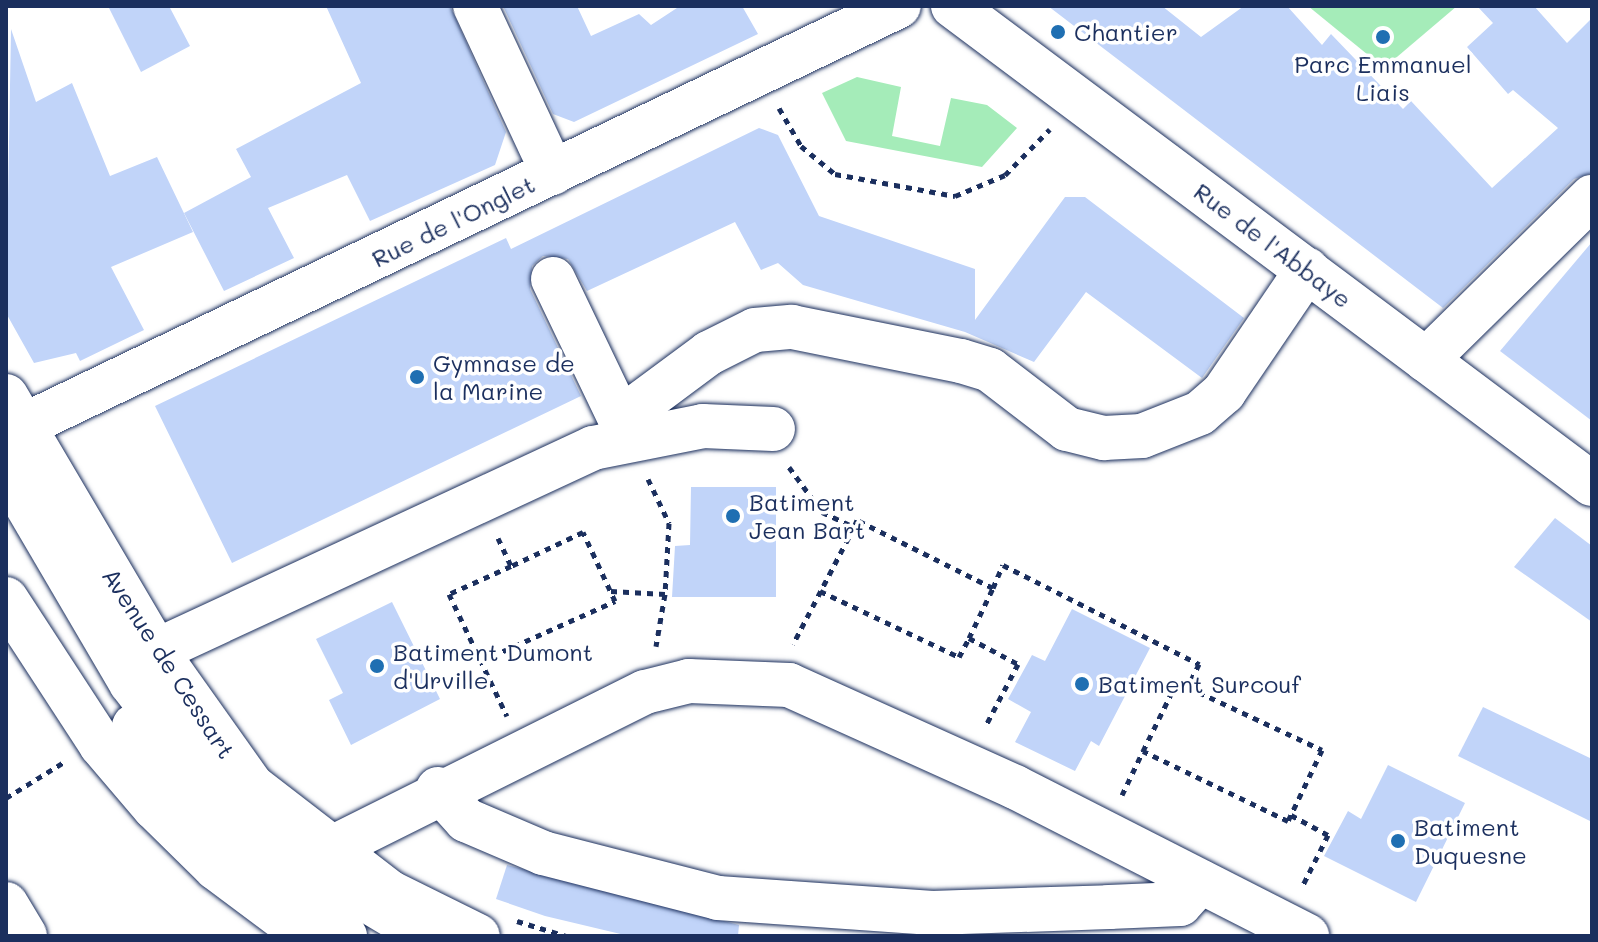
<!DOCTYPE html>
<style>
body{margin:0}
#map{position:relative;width:1598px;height:942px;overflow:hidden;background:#fff;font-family:Mali,sans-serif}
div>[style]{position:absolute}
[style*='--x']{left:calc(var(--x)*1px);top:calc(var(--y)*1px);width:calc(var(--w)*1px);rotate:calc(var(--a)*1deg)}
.green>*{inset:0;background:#a5ecb9}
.building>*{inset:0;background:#c1d4f9}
.path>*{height:5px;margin-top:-2.5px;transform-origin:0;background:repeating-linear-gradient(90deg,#1b2f5e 0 6px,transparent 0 12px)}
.roads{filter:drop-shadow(0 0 2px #1b2f5e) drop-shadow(0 0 2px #1b2f5e)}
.minor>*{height:44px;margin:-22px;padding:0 22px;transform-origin:22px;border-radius:22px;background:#fff}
.major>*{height:44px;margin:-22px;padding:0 22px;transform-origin:22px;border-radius:22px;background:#fff}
.dots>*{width:22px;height:22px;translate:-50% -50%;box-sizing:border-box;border:4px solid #fff;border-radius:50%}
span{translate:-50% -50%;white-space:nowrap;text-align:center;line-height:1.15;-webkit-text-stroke:7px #fff;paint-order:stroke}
.poi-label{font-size:24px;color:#1b2f5e}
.left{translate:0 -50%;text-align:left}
.street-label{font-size:24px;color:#1b2f5e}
.frame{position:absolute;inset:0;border:8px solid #1b2f5e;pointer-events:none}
</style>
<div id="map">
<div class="green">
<i style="clip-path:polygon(1308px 6px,1457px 6px,1384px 68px)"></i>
<i style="clip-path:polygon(857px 77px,901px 87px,892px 136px,940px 146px,951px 98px,987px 105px,1017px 128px,982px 167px,846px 141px,822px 93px)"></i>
</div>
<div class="building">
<i style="clip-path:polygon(108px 6px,169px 6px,190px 46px,141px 72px)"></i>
<i style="clip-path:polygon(326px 6px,450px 6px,506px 132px,495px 165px,370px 221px,347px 175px,268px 208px,294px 258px,224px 291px,184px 213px,251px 177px,236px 149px,361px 83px)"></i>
<i style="clip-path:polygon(503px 6px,577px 6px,591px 36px,639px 14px,651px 25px,680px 6px,742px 6px,758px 34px,574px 122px,553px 114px)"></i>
<i style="clip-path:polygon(1048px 6px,1162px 6px,1201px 37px,1244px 6px,1287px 6px,1322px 45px,1331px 34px,1403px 109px,1411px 101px,1492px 188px,1558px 128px,1513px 90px,1508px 94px,1467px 47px,1493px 23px,1477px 6px,1534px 6px,1567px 43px,1592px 18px,1592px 173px,1574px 179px,1443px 308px)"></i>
<i style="clip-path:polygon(11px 29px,36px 102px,72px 83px,110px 176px,157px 157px,193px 232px,111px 267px,144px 330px,80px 361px,76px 353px,34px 363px,6px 313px)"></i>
<i style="clip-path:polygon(759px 128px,778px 135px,819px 216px,975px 269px,975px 320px,1065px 197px,1085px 197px,1244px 318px,1202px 378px,1086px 292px,1034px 362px,965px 332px,803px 285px,778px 263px,761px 270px,735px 222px,587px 291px,568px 259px,543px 256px,532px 266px,530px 289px,581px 396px,232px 563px,155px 406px,506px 238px,511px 249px)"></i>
<i style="clip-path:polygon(1592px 242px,1592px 421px,1500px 351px)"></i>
<i style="clip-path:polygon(691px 487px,776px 487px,776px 597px,672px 597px,675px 546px,690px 545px)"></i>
<i style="clip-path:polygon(1555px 518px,1592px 546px,1592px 622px,1514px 567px)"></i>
<i style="clip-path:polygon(392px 602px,440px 699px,351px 745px,329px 700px,343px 693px,316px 639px)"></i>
<i style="clip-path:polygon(1072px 609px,1150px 648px,1099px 746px,1091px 741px,1075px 771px,1015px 742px,1031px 712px,1008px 699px,1032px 655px,1045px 661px)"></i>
<i style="clip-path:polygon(1483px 707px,1592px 759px,1592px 822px,1458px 756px)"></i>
<i style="clip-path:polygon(1388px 765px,1465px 803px,1416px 902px,1324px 856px,1348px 811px,1361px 819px)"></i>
<i style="clip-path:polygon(507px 865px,739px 925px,738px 936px,629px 936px,545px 916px,496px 899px)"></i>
</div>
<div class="path">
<i style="--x:779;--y:108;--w:44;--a:59.9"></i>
<i style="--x:801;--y:146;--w:44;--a:39.5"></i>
<i style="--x:835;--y:174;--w:122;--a:10.4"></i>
<i style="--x:955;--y:196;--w:54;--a:-22.8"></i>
<i style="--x:1005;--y:175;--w:64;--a:-45.6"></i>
<i style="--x:789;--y:467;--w:56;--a:53.7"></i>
<i style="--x:822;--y:512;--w:35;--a:25"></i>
<i style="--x:854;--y:527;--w:132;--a:117.5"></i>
<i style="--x:648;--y:479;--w:49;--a:64.5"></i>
<i style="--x:669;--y:523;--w:71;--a:93.2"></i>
<i style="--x:498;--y:538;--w:31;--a:65"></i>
<i style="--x:511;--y:566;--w:68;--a:155.7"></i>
<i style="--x:449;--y:594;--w:135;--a:64.6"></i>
<i style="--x:993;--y:588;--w:25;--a:-67"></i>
<i style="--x:1003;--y:565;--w:220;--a:26.8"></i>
<i style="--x:1199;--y:664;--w:25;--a:116"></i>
<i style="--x:611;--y:591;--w:54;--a:3.2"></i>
<i style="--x:665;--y:594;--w:53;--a:99.8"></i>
<i style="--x:820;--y:591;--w:154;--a:25.4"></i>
<i style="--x:959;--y:657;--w:21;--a:-62"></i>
<i style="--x:969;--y:638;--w:55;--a:-64.4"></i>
<i style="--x:993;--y:588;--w:152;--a:-153.4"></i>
<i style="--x:857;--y:520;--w:8;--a:113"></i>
<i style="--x:969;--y:638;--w:55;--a:28"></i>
<i style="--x:1018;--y:664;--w:71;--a:117.6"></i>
<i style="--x:481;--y:661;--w:147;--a:-24.1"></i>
<i style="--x:615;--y:601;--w:76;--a:-114.9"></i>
<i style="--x:583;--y:532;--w:80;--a:154.7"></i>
<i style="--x:1122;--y:795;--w:49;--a:-64.5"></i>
<i style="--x:1143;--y:751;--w:77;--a:-63.8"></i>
<i style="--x:1177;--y:682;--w:160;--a:25.1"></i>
<i style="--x:1322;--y:750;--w:79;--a:115.6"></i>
<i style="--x:1288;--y:821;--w:161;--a:-154.2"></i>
<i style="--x:6;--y:798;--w:68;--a:-31.8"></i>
<i style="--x:1291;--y:815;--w:42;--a:28.4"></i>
<i style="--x:1328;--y:835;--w:58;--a:116.6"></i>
<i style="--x:517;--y:921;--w:51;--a:17"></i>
</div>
<div class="roads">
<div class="minor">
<i style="--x:475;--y:6;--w:184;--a:65"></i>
<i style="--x:953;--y:6;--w:798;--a:36.8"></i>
<i style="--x:553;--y:279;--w:178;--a:64.4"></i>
<i style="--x:1426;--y:360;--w:233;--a:-44.5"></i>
<i style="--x:620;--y:419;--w:111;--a:-36.6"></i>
<i style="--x:709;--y:353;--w:51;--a:-26.6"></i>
<i style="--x:755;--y:330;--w:37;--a:-5"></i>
<i style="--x:792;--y:327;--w:172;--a:11.4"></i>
<i style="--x:961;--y:361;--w:30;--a:17"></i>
<i style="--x:990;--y:370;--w:97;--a:37.5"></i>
<i style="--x:1067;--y:429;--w:38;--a:14"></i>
<i style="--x:1104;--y:438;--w:38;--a:-3"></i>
<i style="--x:1142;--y:436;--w:62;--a:-21.6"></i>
<i style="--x:1200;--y:413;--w:32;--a:-41"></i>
<i style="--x:1224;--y:392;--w:148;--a:-55.8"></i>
<i style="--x:6;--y:434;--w:990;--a:-25.61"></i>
<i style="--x:6;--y:470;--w:247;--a:59.6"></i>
<i style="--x:131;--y:683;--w:97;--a:52.5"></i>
<i style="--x:190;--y:760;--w:169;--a:40.9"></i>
<i style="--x:318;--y:871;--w:127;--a:30.8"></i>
<i style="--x:156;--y:651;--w:482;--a:-24.9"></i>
<i style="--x:593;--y:448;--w:112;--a:-11.3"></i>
<i style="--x:703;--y:426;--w:70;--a:2.5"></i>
<i style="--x:134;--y:726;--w:66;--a:59.9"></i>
<i style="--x:167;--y:783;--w:55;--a:48.7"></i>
<i style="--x:203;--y:824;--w:106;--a:41.2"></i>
<i style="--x:283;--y:894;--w:75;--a:34.1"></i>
<i style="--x:438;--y:789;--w:42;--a:47.9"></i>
<i style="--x:466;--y:820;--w:84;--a:23.2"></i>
<i style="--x:543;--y:853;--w:181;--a:14.4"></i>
<i style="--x:718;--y:898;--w:215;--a:4"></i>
<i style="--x:932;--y:913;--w:177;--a:-1.9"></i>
<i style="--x:1109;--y:907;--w:71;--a:-2.4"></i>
<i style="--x:1180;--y:904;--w:30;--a:-48"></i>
<i style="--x:328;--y:850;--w:354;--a:-26.5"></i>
<i style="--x:645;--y:692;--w:45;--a:-14"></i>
<i style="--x:689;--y:681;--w:100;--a:2.3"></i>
<i style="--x:789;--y:685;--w:248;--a:24.3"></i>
<i style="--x:1015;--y:787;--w:328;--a:27"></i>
<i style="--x:6;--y:904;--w:37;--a:59"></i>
</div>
<div class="major">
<i style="--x:6;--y:396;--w:296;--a:59.5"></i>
<i style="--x:156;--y:651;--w:166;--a:54.6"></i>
<i style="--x:252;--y:786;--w:173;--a:37.7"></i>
<i style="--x:389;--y:892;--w:99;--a:26.3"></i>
<i style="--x:6;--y:599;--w:174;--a:56.9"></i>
<i style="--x:101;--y:745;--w:82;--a:49.5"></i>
<i style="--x:154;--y:807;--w:87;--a:44.5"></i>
<i style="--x:216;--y:868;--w:114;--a:36.8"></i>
</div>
</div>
<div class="dots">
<i style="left:1058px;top:32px;background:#1f6fb2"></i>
<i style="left:1383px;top:37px;background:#1f6fb2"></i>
<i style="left:417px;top:377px;background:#1f6fb2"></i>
<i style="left:733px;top:516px;background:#1f6fb2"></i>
<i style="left:377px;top:666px;background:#1f6fb2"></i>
<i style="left:1082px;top:684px;background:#1f6fb2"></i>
<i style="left:1398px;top:841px;background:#1f6fb2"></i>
</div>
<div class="poi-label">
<span class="left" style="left:1074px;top:32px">Chantier</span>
<span style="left:1383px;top:78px">Parc Emmanuel<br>Liais</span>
<span class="left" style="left:433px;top:377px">Gymnase de<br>la Marine</span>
<span class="left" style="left:749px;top:516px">Batiment<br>Jean Bart</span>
<span class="left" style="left:393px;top:666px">Batiment Dumont<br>d'Urville</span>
<span class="left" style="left:1098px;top:684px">Batiment Surcouf</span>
<span class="left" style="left:1414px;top:841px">Batiment<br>Duquesne</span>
</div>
<div class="street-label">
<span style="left:453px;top:221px;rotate:-26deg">Rue de l'Onglet</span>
<span style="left:1273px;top:245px;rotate:37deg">Rue de l'Abbaye</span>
<span style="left:169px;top:663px;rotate:57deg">Avenue de Cessart</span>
</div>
<div class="frame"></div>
</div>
